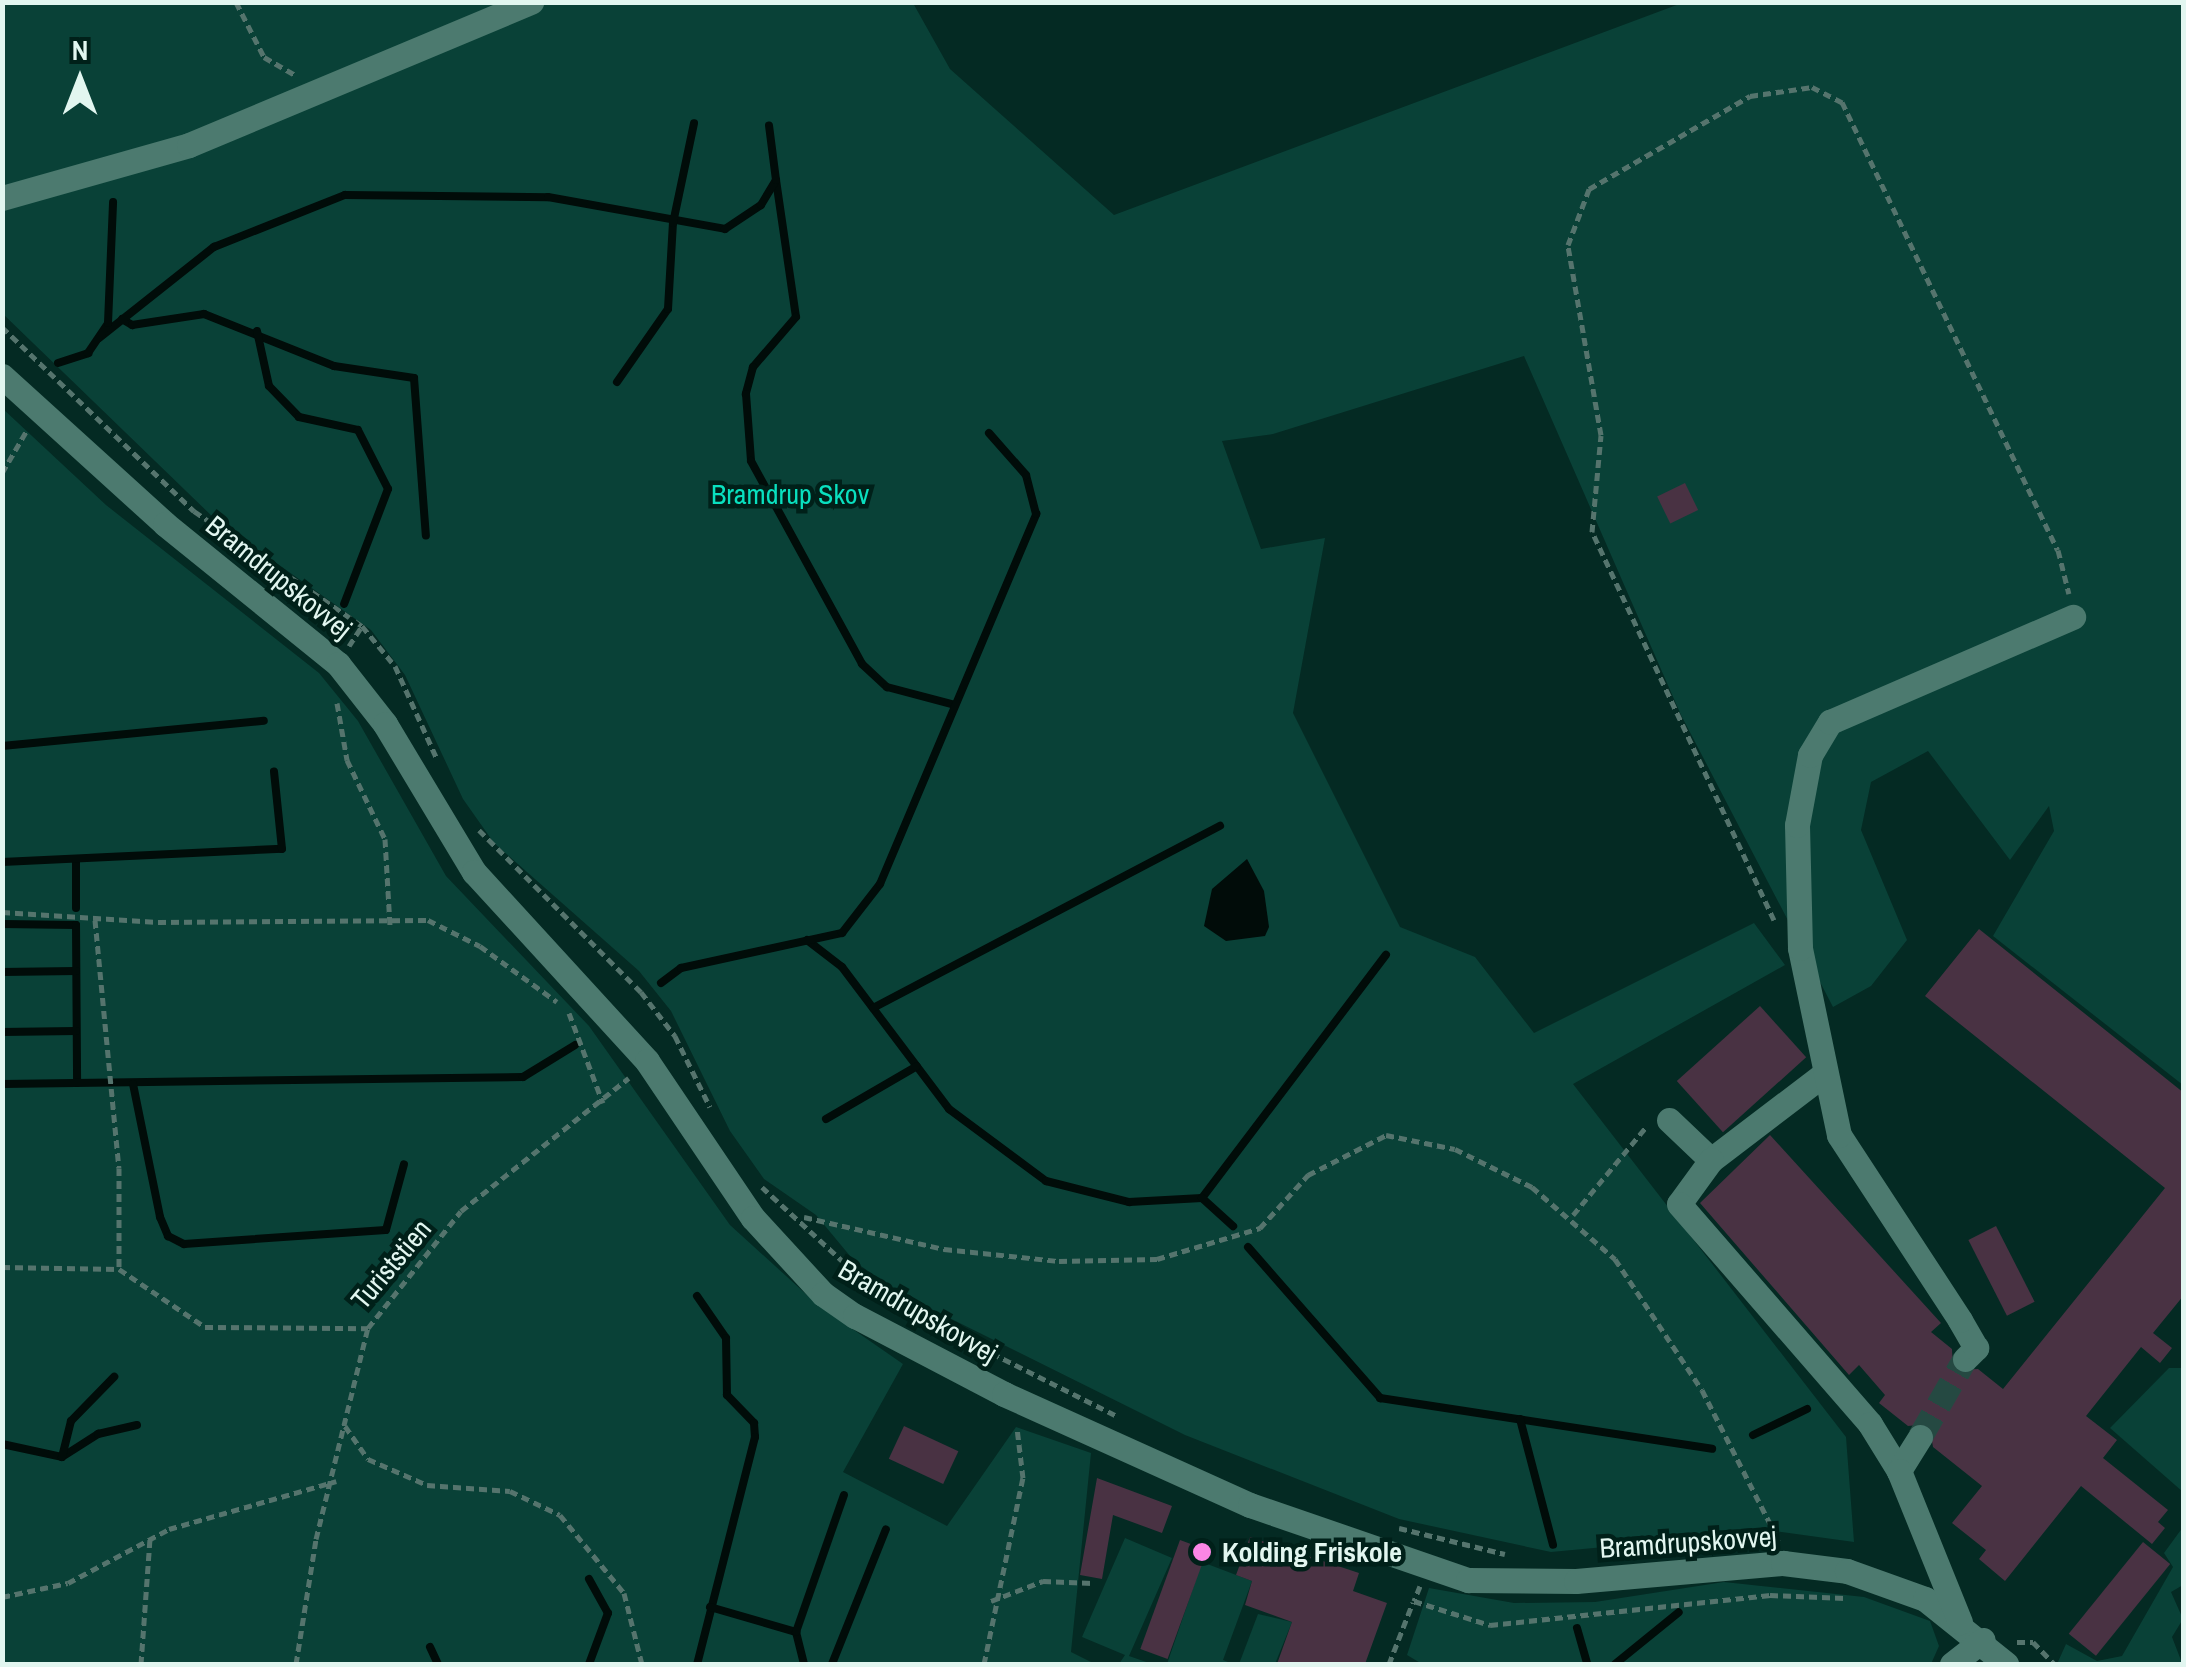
<!DOCTYPE html>
<style>
body{margin:0}
#map{position:relative;width:2186px;height:1667px;overflow:hidden;background:#042a23;font-family:"Archivo Narrow",sans-serif}
div>[style]{position:absolute}
[style*='--x']{left:calc(var(--x)*1px);top:calc(var(--y)*1px);width:calc(var(--w)*1px);rotate:calc(var(--a)*1deg)}
.green>*{inset:0;background:#094137}
.water>*{inset:0;background:#010c09}
.stream>*{height:8px;margin:-4px;padding:0 4px;transform-origin:4px;border-radius:4px;background:#010c09}
.building>*{inset:0;background:#493243;transform-origin:0 0}
.minor-tunnel>*{height:25px;margin-top:-12.5px;transform-origin:0;background:repeating-linear-gradient(90deg,#254942 0 25px,transparent 0 37px)}
.path>*{height:5px;margin-top:-2.5px;transform-origin:0;background:repeating-linear-gradient(90deg,#55746d 0 8px,transparent 0 13px)}
.minor>*{height:25px;margin:-12.5px;padding:0 12.5px;transform-origin:12.5px;border-radius:12.5px;background:#4c7a6f}
.dots>*{width:28px;height:28px;translate:-50% -50%;box-sizing:border-box;border:5px solid #002019;border-radius:50%}
span{translate:-50% -50%;white-space:nowrap;text-align:center;line-height:1.15;-webkit-text-stroke:9px #002019;paint-order:stroke}
.park-label{font-size:28px;color:#09e0bf}
.street-label{font-size:28px;color:#e2f6f0}
.poi-label{font-size:28px;color:#e2f6f0;font-weight:700}
.left{translate:0 -50%;text-align:left}
.frame{position:absolute;inset:0;border:5px solid #e2f6f0;pointer-events:none}
.north{position:absolute;left:30px;top:30px;width:100px;height:100px;-webkit-text-stroke:8px #002019;paint-order:stroke;rotate:0deg;font-size:28px;font-weight:700;line-height:40px;text-align:center;color:#e2f6f0}
.north::after{content:'';display:block;margin:auto;width:35px;height:45px;background:#e2f6f0;clip-path:polygon(50% 0,100% 100%,50% 72%,0 100%)}
</style>
<div id="map">
<div class="green">
<i style="clip-path:polygon(2px 3px,913px 3px,950px 69px,1114px 215px,1682px 3px,2183px 3px,2183px 1085px,1993px 936px,2054px 831px,2049px 806px,2010px 860px,1928px 751px,1871px 782px,1861px 830px,1907px 940px,1871px 986px,1833px 1007px,1681px 715px,1524px 356px,1273px 434px,1222px 441px,1261px 549px,1325px 538px,1293px 713px,1400px 927px,1475px 957px,1534px 1033px,1754px 923px,1785px 965px,1573px 1084px,1846px 1437px,1854px 1542px,1775px 1531px,1551px 1552px,1399px 1519px,1185px 1435px,903px 1295px,855px 1262px,816px 1215px,764px 1179px,730px 1131px,671px 1011px,639px 971px,494px 843px,463px 799px,405px 675px,371px 630px,217px 521px,3px 314px)"></i>
<i style="clip-path:polygon(2px 408px,106px 505px,319px 673px,358px 721px,446px 876px,589px 1026px,730px 1225px,818px 1305px,903px 1364px,843px 1472px,947px 1526px,1016px 1427px,1091px 1453px,1071px 1652px,1095px 1664px,3px 1664px)"></i>
<i style="clip-path:polygon(2169px 1368px,2183px 1368px,2183px 1492px,2110px 1428px)"></i>
<i style="clip-path:polygon(2183px 1527px,2183px 1585px,2171px 1592px,2183px 1619px,2172px 1637px,2182px 1663px,2057px 1664px,2066px 1644px,2097px 1661px,2122px 1656px,2173px 1567px,2164px 1553px)"></i>
<i style="clip-path:polygon(1125px 1538px,1172px 1558px,1129px 1656px,1152px 1664px,1119px 1664px,1125px 1655px,1082px 1637px)"></i>
<i style="clip-path:polygon(1202px 1562px,1252px 1581px,1223px 1660px,1233px 1664px,1167px 1664px)"></i>
<i style="clip-path:polygon(1724px 1582px,1864px 1597px,1930px 1621px,1939px 1646px,1931px 1664px,1422px 1664px,1407px 1655px,1429px 1588px,1514px 1603px,1595px 1602px)"></i>
<i style="clip-path:polygon(1258px 1614px,1292px 1622px,1275px 1664px,1239px 1664px)"></i>
</div>
<div class="water">
<i style="clip-path:polygon(1247px 859px,1264px 891px,1269px 927px,1265px 936px,1226px 941px,1204px 926px,1212px 889px)"></i>
</div>
<div class="stream">
<i style="--x:776;--y:180;--w:138;--a:81.7"></i>
<i style="--x:796;--y:317;--w:66;--a:130.7"></i>
<i style="--x:753;--y:367;--w:28;--a:105"></i>
<i style="--x:746;--y:394;--w:67;--a:85.7"></i>
<i style="--x:751;--y:461;--w:231;--a:61.3"></i>
<i style="--x:862;--y:664;--w:34;--a:43"></i>
<i style="--x:887;--y:687;--w:70;--a:14.8"></i>
<i style="--x:122;--y:319;--w:12;--a:31"></i>
<i style="--x:132;--y:325;--w:73;--a:-8.7"></i>
<i style="--x:204;--y:314;--w:140;--a:21.8"></i>
<i style="--x:334;--y:366;--w:81;--a:8.5"></i>
<i style="--x:414;--y:378;--w:158;--a:85.7"></i>
<i style="--x:257;--y:331;--w:56;--a:77.7"></i>
<i style="--x:269;--y:386;--w:43;--a:45.9"></i>
<i style="--x:299;--y:417;--w:60;--a:12.4"></i>
<i style="--x:358;--y:430;--w:66;--a:63"></i>
<i style="--x:388;--y:489;--w:123;--a:110.9"></i>
<i style="--x:99;--y:338;--w:147;--a:-38.4"></i>
<i style="--x:214;--y:247;--w:141;--a:-21.7"></i>
<i style="--x:345;--y:195;--w:203;--a:0.6"></i>
<i style="--x:548;--y:197;--w:180;--a:10.2"></i>
<i style="--x:725;--y:229;--w:43;--a:-33.7"></i>
<i style="--x:761;--y:205;--w:29;--a:-59"></i>
<i style="--x:776;--y:180;--w:55;--a:-97.3"></i>
<i style="--x:58;--y:363;--w:32;--a:-18"></i>
<i style="--x:88;--y:353;--w:36;--a:-56"></i>
<i style="--x:108;--y:323;--w:121;--a:-87.6"></i>
<i style="--x:617;--y:382;--w:89;--a:-55.1"></i>
<i style="--x:668;--y:309;--w:86;--a:-86.7"></i>
<i style="--x:673;--y:223;--w:102;--a:-78.1"></i>
<i style="--x:2;--y:746;--w:263;--a:-5.5"></i>
<i style="--x:76;--y:859;--w:49;--a:90"></i>
<i style="--x:2;--y:862;--w:280;--a:-2.7"></i>
<i style="--x:282;--y:849;--w:78;--a:-95.9"></i>
<i style="--x:2;--y:924;--w:74;--a:0.8"></i>
<i style="--x:76;--y:925;--w:158;--a:89.6"></i>
<i style="--x:807;--y:940;--w:44;--a:37.6"></i>
<i style="--x:842;--y:967;--w:178;--a:53"></i>
<i style="--x:949;--y:1109;--w:121;--a:36.6"></i>
<i style="--x:1046;--y:1181;--w:86;--a:14.2"></i>
<i style="--x:1129;--y:1202;--w:73;--a:-3.1"></i>
<i style="--x:1202;--y:1198;--w:305;--a:-52.9"></i>
<i style="--x:2;--y:972;--w:74;--a:-0.8"></i>
<i style="--x:661;--y:983;--w:25;--a:-37"></i>
<i style="--x:681;--y:968;--w:165;--a:-12.3"></i>
<i style="--x:842;--y:933;--w:62;--a:-52.2"></i>
<i style="--x:880;--y:884;--w:402;--a:-67.1"></i>
<i style="--x:1036;--y:514;--w:40;--a:-104.4"></i>
<i style="--x:1026;--y:475;--w:56;--a:-131.4"></i>
<i style="--x:873;--y:1008;--w:392;--a:-27.7"></i>
<i style="--x:2;--y:1032;--w:74;--a:-0.8"></i>
<i style="--x:2;--y:1084;--w:521;--a:-0.77"></i>
<i style="--x:523;--y:1077;--w:61;--a:-31.6"></i>
<i style="--x:133;--y:1084;--w:136;--a:78.5"></i>
<i style="--x:160;--y:1217;--w:21;--a:67"></i>
<i style="--x:168;--y:1236;--w:18;--a:27"></i>
<i style="--x:184;--y:1244;--w:202;--a:-4"></i>
<i style="--x:386;--y:1230;--w:68;--a:-74.7"></i>
<i style="--x:826;--y:1119;--w:105;--a:-30.2"></i>
<i style="--x:1202;--y:1198;--w:42;--a:42.1"></i>
<i style="--x:1248;--y:1247;--w:201;--a:48.8"></i>
<i style="--x:1380;--y:1398;--w:336;--a:8.7"></i>
<i style="--x:697;--y:1296;--w:51;--a:55.4"></i>
<i style="--x:726;--y:1338;--w:57;--a:89"></i>
<i style="--x:727;--y:1395;--w:39;--a:46"></i>
<i style="--x:754;--y:1423;--w:14;--a:86"></i>
<i style="--x:755;--y:1437;--w:234;--a:104.3"></i>
<i style="--x:1520;--y:1419;--w:130;--a:75.3"></i>
<i style="--x:1753;--y:1435;--w:60;--a:-25.7"></i>
<i style="--x:2;--y:1444;--w:61;--a:12.2"></i>
<i style="--x:62;--y:1457;--w:43;--a:-32.6"></i>
<i style="--x:98;--y:1434;--w:40;--a:-13"></i>
<i style="--x:62;--y:1457;--w:37;--a:-76"></i>
<i style="--x:71;--y:1421;--w:62;--a:-45.7"></i>
<i style="--x:589;--y:1579;--w:39;--a:61"></i>
<i style="--x:608;--y:1613;--w:54;--a:110.4"></i>
<i style="--x:710;--y:1607;--w:90;--a:16.2"></i>
<i style="--x:796;--y:1632;--w:33;--a:76"></i>
<i style="--x:1577;--y:1628;--w:37;--a:74"></i>
<i style="--x:796;--y:1632;--w:145;--a:-70.7"></i>
<i style="--x:430;--y:1647;--w:19;--a:65"></i>
<i style="--x:832;--y:1664;--w:145;--a:-68.2"></i>
<i style="--x:1615;--y:1664;--w:82;--a:-39.1"></i>
</div>
<div class="building">
<i style="left:1685px;top:483px;width:30px;height:31px;rotate:64deg"></i>
<i style="clip-path:polygon(1979px 929px,2184px 1093px,2184px 1295px,2153px 1333px,2172px 1348px,2160px 1363px,2141px 1347px,2086px 1416px,2117px 1440px,2103px 1458px,2168px 1510px,2158px 1522px,2165px 1528px,2152px 1544px,2081px 1486px,2005px 1581px,1979px 1559px,1986px 1550px,1952px 1523px,1982px 1486px,1933px 1447px,1929px 1424px,1908px 1426px,1879px 1403px,1885px 1395px,1859px 1365px,1849px 1375px,1700px 1203px,1770px 1135px,1941px 1323px,1931px 1332px,1952px 1349px,1953px 1370px,1978px 1369px,2003px 1389px,2165px 1188px,1925px 996px)"></i>
<i style="left:1760px;top:1006px;width:69px;height:112px;rotate:48deg"></i>
<i style="left:1996px;top:1226px;width:85px;height:31px;rotate:63deg"></i>
<i style="left:904px;top:1426px;width:60px;height:36px;rotate:25deg"></i>
<i style="clip-path:polygon(1097px 1478px,1172px 1506px,1162px 1533px,1113px 1515px,1102px 1579px,1080px 1575px)"></i>
<i style="clip-path:polygon(1250px 1537px,1359px 1573px,1353px 1591px,1387px 1603px,1365px 1664px,1277px 1664px,1292px 1622px,1245px 1605px,1252px 1581px,1236px 1575px)"></i>
<i style="left:1180px;top:1540px;width:29px;height:116px;rotate:20deg"></i>
<i style="left:2143px;top:1542px;width:35px;height:118px;rotate:39deg"></i>
</div>
<div class="minor-tunnel">
<i style="--x:1920;--y:1437;--w:90;--a:-60"></i>
</div>
<div class="path">
<i style="--x:236;--y:2;--w:62;--a:63"></i>
<i style="--x:264;--y:57;--w:36;--a:30"></i>
<i style="--x:2;--y:327;--w:266;--a:43.8"></i>
<i style="--x:194;--y:511;--w:204;--a:34.4"></i>
<i style="--x:362;--y:626;--w:52;--a:50.5"></i>
<i style="--x:395;--y:666;--w:100;--a:65.7"></i>
<i style="--x:2;--y:473;--w:50;--a:-59.8"></i>
<i style="--x:349;--y:646;--w:24;--a:-57"></i>
<i style="--x:337;--y:703;--w:58;--a:80"></i>
<i style="--x:347;--y:760;--w:88;--a:64.3"></i>
<i style="--x:385;--y:839;--w:86;--a:86.7"></i>
<i style="--x:479;--y:830;--w:229;--a:45"></i>
<i style="--x:641;--y:992;--w:56;--a:52.3"></i>
<i style="--x:675;--y:1036;--w:79;--a:63.8"></i>
<i style="--x:2;--y:912;--w:156;--a:3.7"></i>
<i style="--x:158;--y:922;--w:270;--a:-0.4"></i>
<i style="--x:428;--y:920;--w:58;--a:26.6"></i>
<i style="--x:480;--y:946;--w:95;--a:36"></i>
<i style="--x:95;--y:920;--w:249;--a:84.5"></i>
<i style="--x:119;--y:1168;--w:101;--a:90"></i>
<i style="--x:1774;--y:920;--w:429;--a:-115.1"></i>
<i style="--x:1592;--y:532;--w:97;--a:-84.7"></i>
<i style="--x:1601;--y:435;--w:193;--a:-99.9"></i>
<i style="--x:1568;--y:245;--w:60;--a:-69.4"></i>
<i style="--x:1589;--y:189;--w:186;--a:-30"></i>
<i style="--x:1750;--y:96;--w:63;--a:-8.3"></i>
<i style="--x:1812;--y:87;--w:34;--a:27"></i>
<i style="--x:1842;--y:102;--w:497;--a:64.3"></i>
<i style="--x:2058;--y:550;--w:45;--a:76"></i>
<i style="--x:569;--y:1013;--w:96;--a:69.3"></i>
<i style="--x:762;--y:1187;--w:137;--a:42.6"></i>
<i style="--x:863;--y:1280;--w:70;--a:32.8"></i>
<i style="--x:922;--y:1318;--w:216;--a:26.7"></i>
<i style="--x:1573;--y:1215;--w:116;--a:-50.3"></i>
<i style="--x:804;--y:1217;--w:144;--a:12.9"></i>
<i style="--x:944;--y:1249;--w:116;--a:6"></i>
<i style="--x:1059;--y:1261;--w:98;--a:-1.2"></i>
<i style="--x:1157;--y:1259;--w:108;--a:-16.8"></i>
<i style="--x:1260;--y:1228;--w:72;--a:-47.8"></i>
<i style="--x:1308;--y:1175;--w:88;--a:-27.1"></i>
<i style="--x:1386;--y:1135;--w:70;--a:11.5"></i>
<i style="--x:1455;--y:1149;--w:86;--a:26.3"></i>
<i style="--x:1532;--y:1187;--w:110;--a:40.9"></i>
<i style="--x:1615;--y:1259;--w:157;--a:56.4"></i>
<i style="--x:1702;--y:1390;--w:169;--a:63"></i>
<i style="--x:2;--y:1267;--w:117;--a:1"></i>
<i style="--x:119;--y:1269;--w:104;--a:34"></i>
<i style="--x:205;--y:1327;--w:163;--a:0.4"></i>
<i style="--x:368;--y:1328;--w:149;--a:-51.5"></i>
<i style="--x:461;--y:1211;--w:214;--a:-38.4"></i>
<i style="--x:345;--y:1426;--w:40;--a:55.1"></i>
<i style="--x:368;--y:1459;--w:64;--a:23.8"></i>
<i style="--x:427;--y:1485;--w:83;--a:4.1"></i>
<i style="--x:510;--y:1491;--w:55;--a:25.6"></i>
<i style="--x:560;--y:1515;--w:101;--a:50.6"></i>
<i style="--x:624;--y:1593;--w:73;--a:75.8"></i>
<i style="--x:1399;--y:1528;--w:109;--a:13.8"></i>
<i style="--x:1420;--y:1586;--w:16;--a:112"></i>
<i style="--x:1414;--y:1601;--w:80;--a:17.5"></i>
<i style="--x:1490;--y:1625;--w:282;--a:-6.1"></i>
<i style="--x:1770;--y:1595;--w:75;--a:2.3"></i>
<i style="--x:2;--y:1597;--w:67;--a:-12"></i>
<i style="--x:68;--y:1583;--w:115;--a:-28.1"></i>
<i style="--x:169;--y:1529;--w:174;--a:-16"></i>
<i style="--x:991;--y:1601;--w:56;--a:-21"></i>
<i style="--x:1043;--y:1581;--w:50;--a:2.3"></i>
<i style="--x:2017;--y:1642;--w:16;--a:0"></i>
<i style="--x:2033;--y:1642;--w:30;--a:46"></i>
<i style="--x:141;--y:1664;--w:126;--a:-85.9"></i>
<i style="--x:296;--y:1664;--w:127;--a:-80.9"></i>
<i style="--x:316;--y:1539;--w:217;--a:-76.2"></i>
<i style="--x:984;--y:1664;--w:190;--a:-78.2"></i>
<i style="--x:1023;--y:1478;--w:50;--a:-96.8"></i>
<i style="--x:1389;--y:1664;--w:66;--a:-68.8"></i>
</div>
<div class="minor">
<i style="--x:2;--y:198;--w:194;--a:-15.8"></i>
<i style="--x:189;--y:145;--w:371;--a:-22.7"></i>
<i style="--x:2;--y:376;--w:220;--a:42.2"></i>
<i style="--x:165;--y:524;--w:223;--a:39"></i>
<i style="--x:338;--y:664;--w:76;--a:51.9"></i>
<i style="--x:385;--y:724;--w:173;--a:59"></i>
<i style="--x:474;--y:872;--w:256;--a:47.5"></i>
<i style="--x:647;--y:1061;--w:189;--a:56"></i>
<i style="--x:753;--y:1218;--w:103;--a:47.4"></i>
<i style="--x:823;--y:1294;--w:39;--a:35"></i>
<i style="--x:855;--y:1316;--w:168;--a:27.6"></i>
<i style="--x:1004;--y:1394;--w:270;--a:24.3"></i>
<i style="--x:1250;--y:1505;--w:231;--a:19"></i>
<i style="--x:1468;--y:1580;--w:108;--a:0.5"></i>
<i style="--x:1576;--y:1581;--w:208;--a:-5"></i>
<i style="--x:1783;--y:1563;--w:64;--a:7.1"></i>
<i style="--x:1847;--y:1571;--w:83;--a:19.7"></i>
<i style="--x:1925;--y:1599;--w:104;--a:38.7"></i>
<i style="--x:1669;--y:1120;--w:58;--a:43.6"></i>
<i style="--x:1711;--y:1160;--w:143;--a:-37.3"></i>
<i style="--x:1711;--y:1160;--w:54;--a:126"></i>
<i style="--x:1679;--y:1204;--w:291;--a:49"></i>
<i style="--x:1870;--y:1424;--w:55;--a:58.3"></i>
<i style="--x:1965;--y:1359;--w:16;--a:-45"></i>
<i style="--x:1976;--y:1348;--w:32;--a:-120"></i>
<i style="--x:1960;--y:1320;--w:221;--a:-123.2"></i>
<i style="--x:1839;--y:1135;--w:191;--a:-101.8"></i>
<i style="--x:1800;--y:948;--w:123;--a:-91.4"></i>
<i style="--x:1797;--y:825;--w:71;--a:-79.5"></i>
<i style="--x:1810;--y:755;--w:39;--a:-59"></i>
<i style="--x:1830;--y:722;--w:265;--a:-23.4"></i>
<i style="--x:1920;--y:1437;--w:40;--a:122"></i>
<i style="--x:1899;--y:1471;--w:163;--a:68"></i>
<i style="--x:1952;--y:1664;--w:39;--a:-38"></i>
</div>
<div class="dots">
<i style="left:1202px;top:1552px;background:#fb86e5"></i>
</div>
<div class="park-label">
<span style="left:790px;top:494px">Bramdrup Skov</span>
</div>
<div class="street-label">
<span style="left:279px;top:577px;rotate:39deg">Bramdrupskovvej</span>
<span style="left:391px;top:1264px;rotate:-50deg">Turiststien</span>
<span style="left:918px;top:1311px;rotate:30deg">Bramdrupskovvej</span>
<span style="left:1688px;top:1542px;rotate:-4deg">Bramdrupskovvej</span>
</div>
<div class="poi-label">
<span class="left" style="left:1222px;top:1552px">Kolding Friskole</span>
</div>
<div class="frame"></div>
<div class="north">N</div>
</div>
